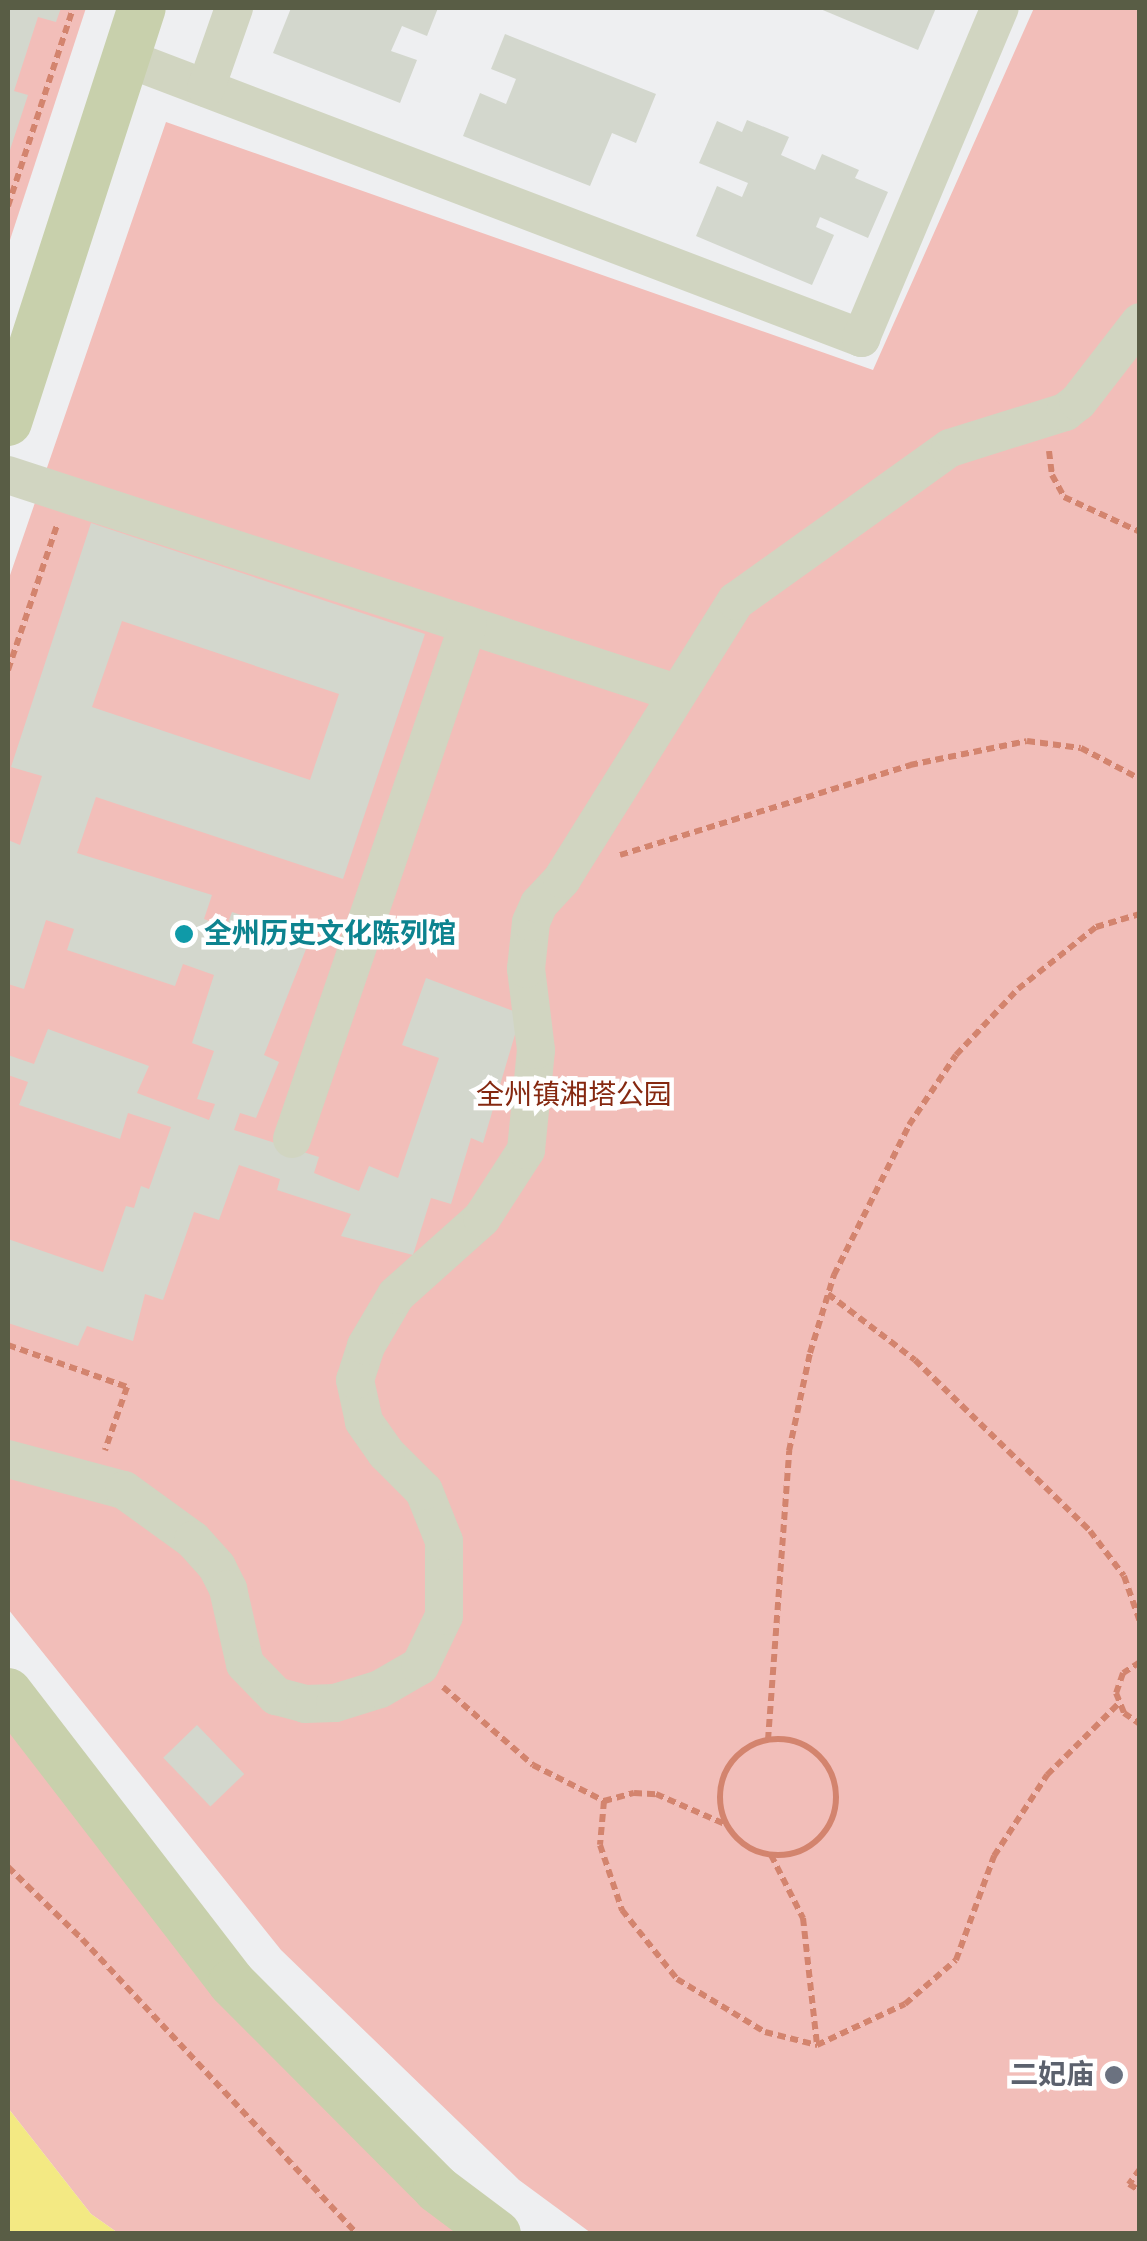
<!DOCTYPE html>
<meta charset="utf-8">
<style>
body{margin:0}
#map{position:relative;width:1147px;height:2241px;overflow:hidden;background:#eeeff1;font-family:"Work Sans","Noto Sans SC",sans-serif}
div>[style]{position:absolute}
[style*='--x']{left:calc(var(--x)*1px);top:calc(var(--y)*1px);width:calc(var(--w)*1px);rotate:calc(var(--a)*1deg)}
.green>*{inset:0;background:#f2beb9}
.water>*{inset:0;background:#f3e983}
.building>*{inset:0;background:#d3d7cd;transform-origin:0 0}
.path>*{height:6px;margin-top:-3px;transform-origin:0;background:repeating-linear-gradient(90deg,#d3846e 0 8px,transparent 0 13px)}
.path>.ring{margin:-3px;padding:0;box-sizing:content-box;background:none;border:6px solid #d3846e;border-radius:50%}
.minor>*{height:38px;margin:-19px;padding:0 19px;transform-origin:19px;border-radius:19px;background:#d1d5c1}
.major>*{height:48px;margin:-24px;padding:0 24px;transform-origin:24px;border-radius:24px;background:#c8d0ac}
.dots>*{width:28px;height:28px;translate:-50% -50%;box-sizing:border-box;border:5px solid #fff;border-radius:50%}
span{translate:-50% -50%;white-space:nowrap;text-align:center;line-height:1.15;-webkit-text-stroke:9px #fff;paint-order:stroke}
.culture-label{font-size:28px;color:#0d838f;font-weight:700}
.left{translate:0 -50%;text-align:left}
.park-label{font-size:28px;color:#852810}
.worship-label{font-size:28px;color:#5b616d;font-weight:700}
.right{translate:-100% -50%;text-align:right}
.frame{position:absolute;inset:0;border:10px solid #595d45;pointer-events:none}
</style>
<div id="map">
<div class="green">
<i style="clip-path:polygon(8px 8px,86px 8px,8px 246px)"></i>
<i style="clip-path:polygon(1034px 8px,1139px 8px,1139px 2233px,591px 2233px,519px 2180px,281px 1950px,8px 1609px,8px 581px,166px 122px,873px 370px)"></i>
<i style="clip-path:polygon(8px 1692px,92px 1798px,497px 2233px,118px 2233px,91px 2214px,8px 2108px)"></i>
</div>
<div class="water">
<i style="clip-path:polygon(8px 2108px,91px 2214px,118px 2233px,8px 2233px)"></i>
</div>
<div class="building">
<i style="clip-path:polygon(8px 8px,61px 8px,56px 22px,38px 17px,14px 91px,28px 95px,8px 156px)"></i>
<i style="clip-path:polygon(291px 8px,438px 8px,427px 36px,402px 26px,391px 51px,417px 60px,400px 103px,273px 53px)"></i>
<i style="clip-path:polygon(818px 8px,936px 8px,918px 50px)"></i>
<i style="clip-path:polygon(505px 34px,656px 94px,636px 143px,612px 133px,590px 186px,463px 136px,480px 93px,506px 104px,516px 79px,491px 69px)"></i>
<i style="clip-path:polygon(747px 120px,789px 137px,781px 155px,815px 170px,822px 154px,859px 170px,855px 178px,888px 192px,868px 238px,820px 217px,816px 227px,834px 235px,812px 285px,696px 236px,717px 186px,742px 197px,748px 183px,699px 163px,717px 121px,742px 132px)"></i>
<i style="clip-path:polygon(evenodd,91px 523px,425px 634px,343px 879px,96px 797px,77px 853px,212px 895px,204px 919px,226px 928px,232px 912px,310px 939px,264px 1055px,279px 1062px,256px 1118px,240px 1113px,234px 1130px,319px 1157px,314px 1173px,359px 1191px,369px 1166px,398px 1178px,439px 1058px,402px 1045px,426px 978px,521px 1014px,483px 1143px,471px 1138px,451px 1204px,431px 1198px,413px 1255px,341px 1236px,351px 1214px,277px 1190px,280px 1179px,239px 1165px,219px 1220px,194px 1212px,163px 1300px,145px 1294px,133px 1341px,87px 1326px,78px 1346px,8px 1323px,8px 1239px,103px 1272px,126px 1206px,134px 1208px,141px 1186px,149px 1189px,171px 1127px,128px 1113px,120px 1139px,19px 1105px,28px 1082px,8px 1075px,8px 1055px,34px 1064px,48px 1029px,149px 1066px,137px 1093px,209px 1120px,215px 1104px,197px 1099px,214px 1051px,192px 1043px,214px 975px,183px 964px,175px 986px,67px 950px,74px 929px,46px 920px,24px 989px,8px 984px,8px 840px,20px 845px,42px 776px,11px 767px,91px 523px,122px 621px,339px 694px,310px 780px,92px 707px,122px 621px)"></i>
<i style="left:197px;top:1725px;width:68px;height:47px;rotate:46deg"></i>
</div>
<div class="path">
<i style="--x:8;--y:206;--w:208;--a:-71.8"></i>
<i style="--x:1049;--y:451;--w:24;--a:83"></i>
<i style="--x:1052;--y:475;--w:25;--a:61"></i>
<i style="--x:1064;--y:497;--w:84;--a:24.7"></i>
<i style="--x:8;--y:670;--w:153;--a:-71.3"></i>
<i style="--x:620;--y:855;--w:304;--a:-17.2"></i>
<i style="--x:910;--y:765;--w:119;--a:-11.6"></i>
<i style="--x:1027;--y:741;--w:54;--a:7.4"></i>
<i style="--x:1081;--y:748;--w:67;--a:27.7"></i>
<i style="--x:828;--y:1294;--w:109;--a:37.2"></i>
<i style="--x:915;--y:1360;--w:245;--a:44.3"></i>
<i style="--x:1090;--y:1531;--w:56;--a:52.9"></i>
<i style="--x:1124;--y:1576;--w:49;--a:70.8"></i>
<i style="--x:8;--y:1345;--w:126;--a:19.4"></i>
<i style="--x:127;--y:1387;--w:67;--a:109.2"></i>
<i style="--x:1140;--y:1662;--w:20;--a:147"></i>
<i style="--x:1123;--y:1673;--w:21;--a:109"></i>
<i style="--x:1116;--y:1693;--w:22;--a:68"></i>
<i style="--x:1124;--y:1713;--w:19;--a:35"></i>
<i style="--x:443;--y:1687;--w:119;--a:40.9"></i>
<i style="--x:533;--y:1765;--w:80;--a:26.9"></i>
<i style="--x:604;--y:1801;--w:31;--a:-15"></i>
<i style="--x:634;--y:1793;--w:22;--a:3"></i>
<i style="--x:656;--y:1794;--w:75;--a:23.5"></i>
<i class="ring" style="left:720px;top:1739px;width:110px;height:110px"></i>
<i style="--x:768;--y:1740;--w:290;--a:-85.8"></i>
<i style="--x:789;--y:1451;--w:100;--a:-77.9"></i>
<i style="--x:810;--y:1353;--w:82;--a:-72.9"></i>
<i style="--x:834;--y:1275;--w:168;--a:-63.4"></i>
<i style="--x:909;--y:1125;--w:84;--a:-56.1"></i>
<i style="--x:956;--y:1055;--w:91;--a:-46.8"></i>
<i style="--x:1018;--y:989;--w:100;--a:-38.5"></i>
<i style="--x:1096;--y:927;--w:46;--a:-16.5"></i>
<i style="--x:604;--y:1801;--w:44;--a:95.2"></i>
<i style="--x:600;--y:1845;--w:69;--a:71.3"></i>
<i style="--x:622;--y:1910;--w:88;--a:51.4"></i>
<i style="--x:677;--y:1979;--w:103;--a:31.1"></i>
<i style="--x:765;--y:2032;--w:54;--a:14"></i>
<i style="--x:771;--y:1855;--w:71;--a:63.1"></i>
<i style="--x:803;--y:1918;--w:128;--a:83.7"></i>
<i style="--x:817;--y:2045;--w:97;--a:-25"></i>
<i style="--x:905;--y:2004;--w:67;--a:-40.8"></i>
<i style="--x:956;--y:1960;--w:111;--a:-69.9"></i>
<i style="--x:994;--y:1856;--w:97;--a:-56.8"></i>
<i style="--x:1047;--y:1775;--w:100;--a:-45"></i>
<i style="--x:8;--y:1867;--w:103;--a:44.2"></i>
<i style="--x:82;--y:1939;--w:403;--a:47"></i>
<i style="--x:1140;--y:2169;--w:19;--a:126"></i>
<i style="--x:1129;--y:2184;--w:13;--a:32"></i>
</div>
<div class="minor">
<i style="--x:126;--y:58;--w:787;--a:20.85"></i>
<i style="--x:861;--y:338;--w:358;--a:-67.2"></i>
<i style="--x:206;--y:88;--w:85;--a:-70.7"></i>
<i style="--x:8;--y:475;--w:703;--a:18.07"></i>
<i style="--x:292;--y:1139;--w:543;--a:-71.1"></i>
<i style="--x:8;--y:1459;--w:120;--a:15"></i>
<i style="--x:124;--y:1490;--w:85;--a:35.9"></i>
<i style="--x:193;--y:1540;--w:36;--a:48"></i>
<i style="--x:217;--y:1567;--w:25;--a:63"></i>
<i style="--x:228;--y:1589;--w:77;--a:77.2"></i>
<i style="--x:245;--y:1664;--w:45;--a:45.9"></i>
<i style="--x:276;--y:1696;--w:30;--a:15"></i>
<i style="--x:305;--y:1704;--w:30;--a:-2"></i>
<i style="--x:335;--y:1703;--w:47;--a:-17.3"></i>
<i style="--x:380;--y:1689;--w:46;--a:-29.9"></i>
<i style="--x:420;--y:1666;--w:55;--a:-64.4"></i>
<i style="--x:444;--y:1616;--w:75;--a:-90"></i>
<i style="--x:444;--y:1541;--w:54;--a:-111.8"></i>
<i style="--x:424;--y:1491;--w:54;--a:-135"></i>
<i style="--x:386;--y:1453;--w:39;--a:-125"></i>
<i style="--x:364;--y:1421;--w:42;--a:-102.4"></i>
<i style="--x:355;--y:1380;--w:36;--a:-72"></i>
<i style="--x:366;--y:1346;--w:59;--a:-59.5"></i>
<i style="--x:396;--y:1295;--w:115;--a:-41.8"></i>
<i style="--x:482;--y:1218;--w:81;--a:-57.1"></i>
<i style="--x:526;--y:1150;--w:100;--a:-84.3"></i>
<i style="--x:536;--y:1050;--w:82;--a:-97"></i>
<i style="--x:526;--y:969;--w:47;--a:-83.9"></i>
<i style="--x:531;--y:922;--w:20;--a:-66"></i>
<i style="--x:539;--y:904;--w:34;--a:-47"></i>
<i style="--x:562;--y:879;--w:328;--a:-58"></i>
<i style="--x:736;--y:601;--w:263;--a:-35.6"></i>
<i style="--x:950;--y:448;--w:121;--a:-17.4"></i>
<i style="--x:1065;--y:412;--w:16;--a:-38"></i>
<i style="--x:1078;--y:402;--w:101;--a:-52.2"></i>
</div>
<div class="major">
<i style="--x:8;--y:422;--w:435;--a:-72.1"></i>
<i style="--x:8;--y:1692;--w:367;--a:52.4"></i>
<i style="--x:232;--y:1983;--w:291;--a:45.1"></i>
<i style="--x:437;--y:2189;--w:75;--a:36.9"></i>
</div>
<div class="dots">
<i style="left:184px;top:934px;background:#0f9aa8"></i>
<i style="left:1114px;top:2075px;background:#6b7280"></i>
</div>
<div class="culture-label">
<span class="left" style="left:204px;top:934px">全州历史文化陈列馆</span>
</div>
<div class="park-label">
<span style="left:574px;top:1095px">全州镇湘塔公园</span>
</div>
<div class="worship-label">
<span class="right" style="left:1094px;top:2075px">二妃庙</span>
</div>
<div class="frame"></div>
</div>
